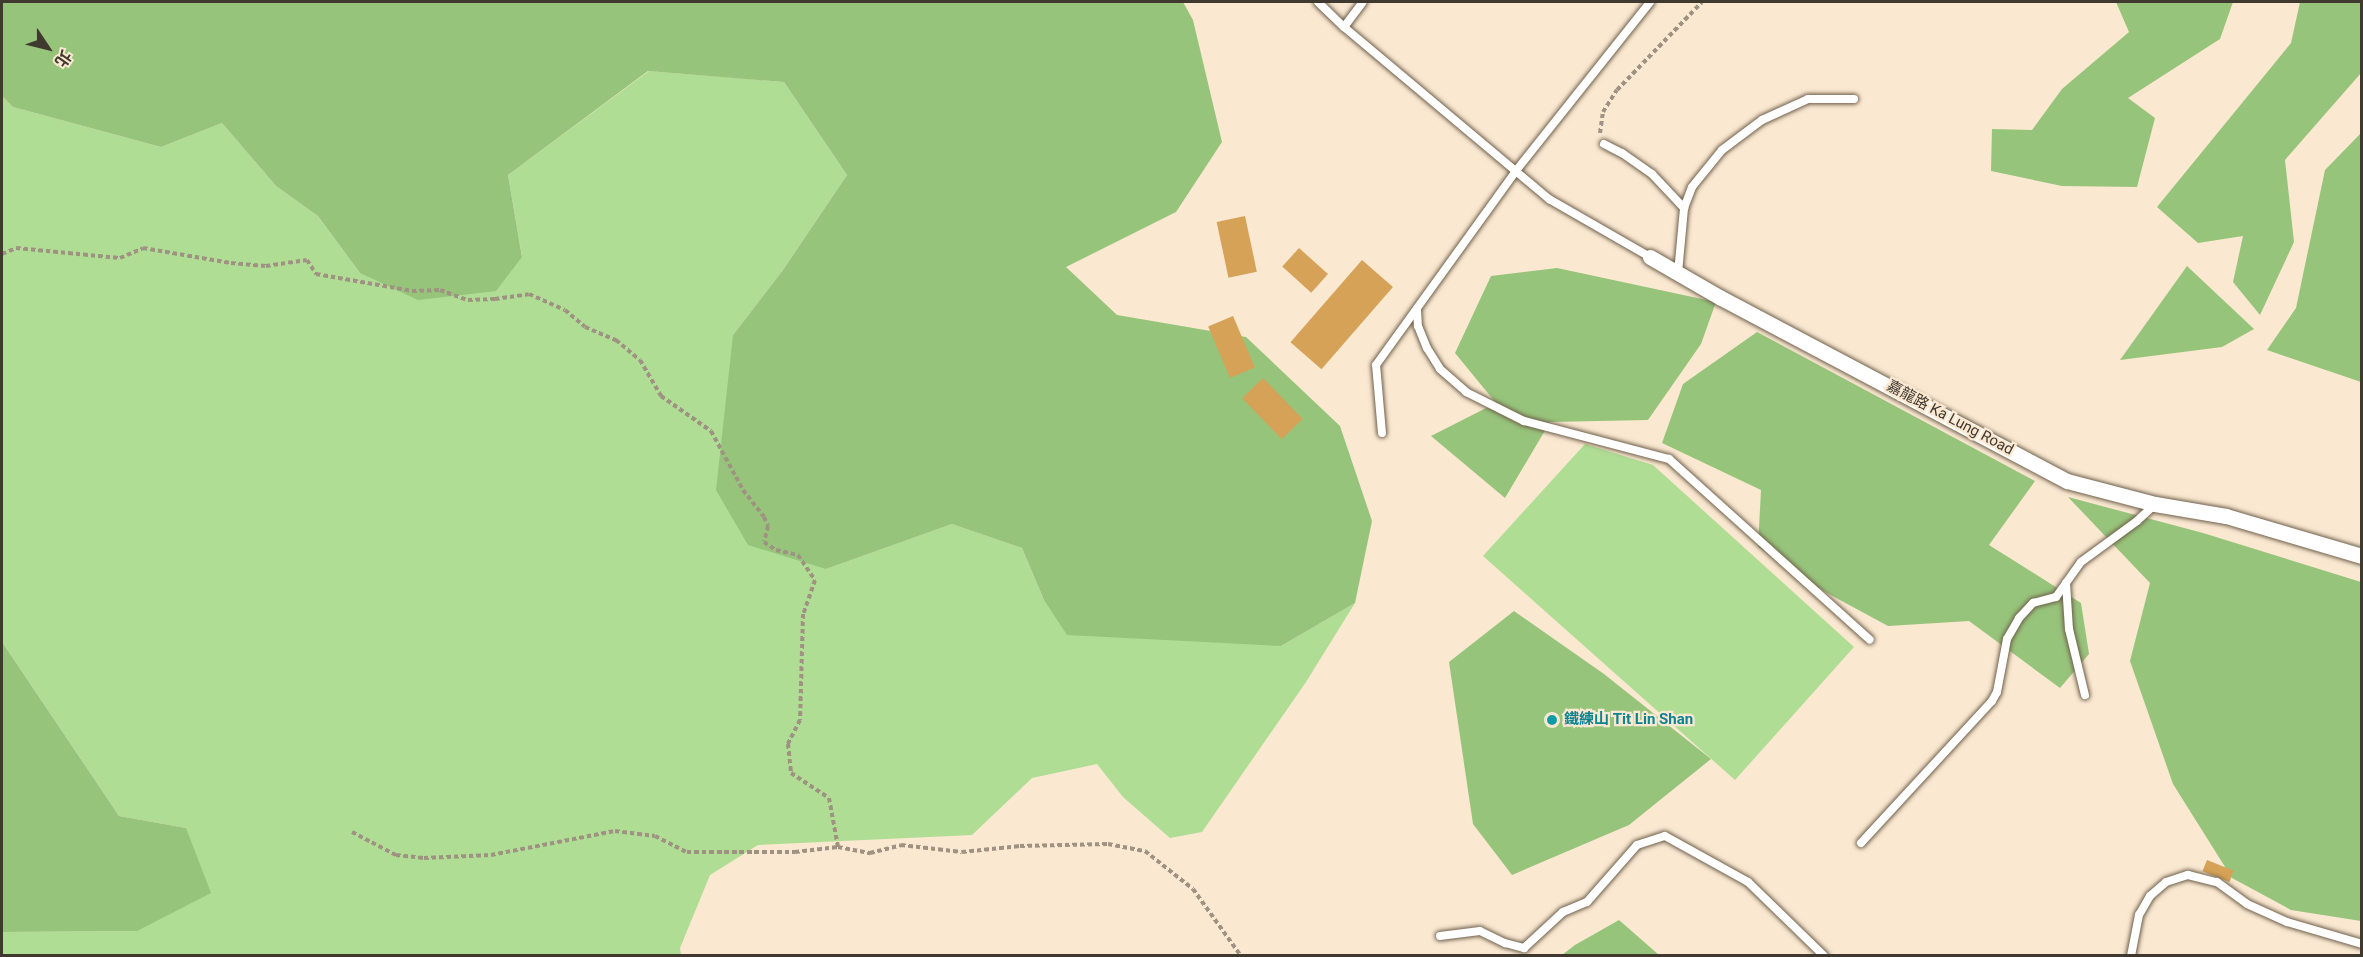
<!DOCTYPE html>
<meta charset="utf-8">
<style>
body{margin:0}
#map{position:relative;width:2363px;height:957px;overflow:hidden;background:#fae8d1;font-family:Roboto,"Noto Sans TC",sans-serif}
div>[style]{position:absolute}
[style*='--x']{left:calc(var(--x)*1px);top:calc(var(--y)*1px);width:calc(var(--w)*1px);rotate:calc(var(--a)*1deg)}
.green>*{inset:0;background:#afdd94}
.forest>*{inset:0;background:#97c47b}
.building>*{inset:0;background:#d5a257;transform-origin:0 0}
.path>*{height:4px;margin-top:-2px;transform-origin:0;background:repeating-linear-gradient(90deg,#9f9282 0 4.5px,transparent 0 7.5px)}
.roads{filter:drop-shadow(0 0 2px #6f604b) drop-shadow(0 0 2px #6f604b)}
.service>*{height:8px;margin:-4px;padding:0 4px;transform-origin:4px;border-radius:4px;background:#fff}
.minor>*{height:15px;margin:-7.5px;padding:0 7.5px;transform-origin:7.5px;border-radius:7.5px;background:#fff}
.dots>*{width:16px;height:16px;translate:-50% -50%;box-sizing:border-box;border:3px solid #fae8d1;border-radius:50%}
span{translate:-50% -50%;white-space:nowrap;text-align:center;line-height:1.15;-webkit-text-stroke:4.5px #fae8d1;paint-order:stroke}
.street-label{font-size:15px;color:#403930}
.culture-label{font-size:15px;color:#0d838f;font-weight:700}
.left{translate:0 -50%;text-align:left}
.frame{position:absolute;inset:0;border:3px solid #403930;pointer-events:none}
.north{position:absolute;left:18px;top:18px;width:60px;height:60px;-webkit-text-stroke:4px #fae8d1;paint-order:stroke;rotate:125deg;font-size:16px;font-weight:700;line-height:24px;text-align:center;color:#403930}
.north::after{content:'';display:block;margin:auto;width:21px;height:27px;background:#403930;clip-path:polygon(50% 0,100% 100%,50% 72%,0 100%)}
</style>
<div id="map">
<div class="green">
<i style="clip-path:polygon(649px 71px,784px 82px,847px 175px,783px 270px,733px 335px,826px 569px,952px 524px,1022px 548px,1044px 600px,1281px 646px,1355px 603px,1306px 682px,1202px 832px,1170px 838px,1123px 797px,1097px 764px,1032px 778px,972px 835px,758px 845px,710px 875px,680px 948px,681px 955px,2px 955px,2px 932px,137px 931px,186px 828px,119px 816px,2px 642px,2px 96px,13px 107px,161px 147px,222px 123px,276px 186px,318px 216px,360px 273px,522px 256px,508px 175px)"></i>
<i style="clip-path:polygon(1585px 444px,1653px 465px,1854px 647px,1735px 780px,1483px 556px)"></i>
</div>
<div class="forest">
<i style="clip-path:polygon(2px 2px,1183px 2px,1193px 20px,1222px 142px,1176px 212px,1066px 267px,1117px 315px,1246px 337px,1340px 426px,1372px 521px,1355px 603px,1281px 646px,1067px 635px,1044px 600px,1022px 548px,952px 524px,826px 569px,748px 545px,716px 490px,733px 335px,783px 270px,847px 175px,784px 82px,648px 71px,508px 175px,522px 257px,496px 291px,418px 300px,360px 273px,318px 216px,276px 186px,222px 123px,161px 147px,13px 107px,2px 96px)"></i>
<i style="clip-path:polygon(2116px 2px,2233px 2px,2220px 39px,2128px 98px,2155px 118px,2137px 187px,2062px 186px,1991px 171px,1992px 129px,2032px 130px,2062px 89px,2129px 32px)"></i>
<i style="clip-path:polygon(2300px 2px,2361px 2px,2361px 73px,2285px 160px,2294px 242px,2260px 315px,2233px 282px,2243px 236px,2198px 243px,2157px 207px,2291px 43px)"></i>
<i style="clip-path:polygon(2361px 133px,2361px 382px,2267px 350px,2296px 308px,2325px 170px)"></i>
<i style="clip-path:polygon(2187px 266px,2254px 329px,2222px 347px,2120px 360px)"></i>
<i style="clip-path:polygon(1557px 268px,1716px 302px,1701px 344px,1648px 420px,1550px 422px,1505px 498px,1431px 436px,1496px 403px,1455px 353px,1491px 276px)"></i>
<i style="clip-path:polygon(1757px 332px,2035px 481px,1989px 545px,2081px 603px,2089px 654px,2060px 688px,1969px 621px,1888px 626px,1827px 593px,1758px 547px,1761px 490px,1662px 443px,1683px 384px)"></i>
<i style="clip-path:polygon(2068px 497px,2203px 533px,2361px 582px,2361px 921px,2291px 910px,2232px 878px,2173px 784px,2130px 661px,2150px 583px)"></i>
<i style="clip-path:polygon(1514px 611px,1604px 674px,1711px 759px,1629px 825px,1512px 875px,1473px 824px,1449px 662px)"></i>
<i style="clip-path:polygon(2px 642px,119px 816px,186px 828px,211px 893px,137px 931px,2px 932px)"></i>
<i style="clip-path:polygon(1619px 920px,1659px 955px,1562px 955px,1575px 945px)"></i>
</div>
<div class="building">
<i style="left:1245px;top:216px;width:57px;height:29px;rotate:78deg"></i>
<i style="left:1299px;top:248px;width:39px;height:25px;rotate:42deg"></i>
<i style="left:1362px;top:260px;width:41px;height:109px;rotate:41deg"></i>
<i style="left:1233px;top:316px;width:56px;height:27px;rotate:67deg"></i>
<i style="left:1263px;top:378px;width:57px;height:29px;rotate:46deg"></i>
<i style="left:2207px;top:860px;width:29px;height:12px;rotate:22deg"></i>
</div>
<div class="path">
<i style="--x:1600;--y:133;--w:21;--a:-82"></i>
<i style="--x:1603;--y:112;--w:26;--a:-58"></i>
<i style="--x:1617;--y:90;--w:122;--a:-46"></i>
<i style="--x:2;--y:254;--w:15;--a:-23"></i>
<i style="--x:16;--y:248;--w:104;--a:5.5"></i>
<i style="--x:120;--y:258;--w:25;--a:-23"></i>
<i style="--x:143;--y:248;--w:89;--a:9.7"></i>
<i style="--x:231;--y:263;--w:35;--a:5"></i>
<i style="--x:266;--y:266;--w:41;--a:-8.3"></i>
<i style="--x:307;--y:260;--w:17;--a:57"></i>
<i style="--x:316;--y:274;--w:97;--a:10"></i>
<i style="--x:412;--y:291;--w:28;--a:-2"></i>
<i style="--x:440;--y:290;--w:30;--a:20"></i>
<i style="--x:468;--y:300;--w:27;--a:-2"></i>
<i style="--x:495;--y:299;--w:34;--a:-8"></i>
<i style="--x:529;--y:294;--w:39;--a:24"></i>
<i style="--x:565;--y:310;--w:26;--a:40"></i>
<i style="--x:585;--y:327;--w:34;--a:23"></i>
<i style="--x:616;--y:340;--w:31;--a:40"></i>
<i style="--x:640;--y:360;--w:42;--a:59.7"></i>
<i style="--x:661;--y:396;--w:61;--a:35"></i>
<i style="--x:711;--y:431;--w:67;--a:61.5"></i>
<i style="--x:743;--y:490;--w:34;--a:52"></i>
<i style="--x:764;--y:517;--w:10;--a:66"></i>
<i style="--x:768;--y:526;--w:16;--a:104"></i>
<i style="--x:764;--y:542;--w:14;--a:34"></i>
<i style="--x:776;--y:550;--w:23;--a:13"></i>
<i style="--x:798;--y:555;--w:30;--a:56"></i>
<i style="--x:815;--y:580;--w:36;--a:109"></i>
<i style="--x:803;--y:614;--w:106;--a:91.6"></i>
<i style="--x:800;--y:720;--w:27;--a:117"></i>
<i style="--x:788;--y:744;--w:29;--a:84"></i>
<i style="--x:791;--y:773;--w:45;--a:33.3"></i>
<i style="--x:829;--y:798;--w:50;--a:79.6"></i>
<i style="--x:352;--y:832;--w:50;--a:27.6"></i>
<i style="--x:396;--y:855;--w:28;--a:6"></i>
<i style="--x:424;--y:858;--w:67;--a:-2.6"></i>
<i style="--x:491;--y:855;--w:126;--a:-11"></i>
<i style="--x:615;--y:831;--w:40;--a:7.1"></i>
<i style="--x:655;--y:836;--w:36;--a:27"></i>
<i style="--x:687;--y:852;--w:108;--a:0"></i>
<i style="--x:795;--y:852;--w:43;--a:-6.6"></i>
<i style="--x:838;--y:847;--w:33;--a:11"></i>
<i style="--x:870;--y:853;--w:32;--a:-14"></i>
<i style="--x:901;--y:845;--w:61;--a:6.5"></i>
<i style="--x:962;--y:852;--w:58;--a:-5.9"></i>
<i style="--x:1020;--y:846;--w:88;--a:-1.3"></i>
<i style="--x:1108;--y:844;--w:38;--a:11"></i>
<i style="--x:1145;--y:851;--w:61;--a:38.4"></i>
<i style="--x:1193;--y:889;--w:82;--a:54.4"></i>
</div>
<div class="roads">
<div class="service">
<i style="--x:1318;--y:2;--w:36;--a:44"></i>
<i style="--x:1344;--y:27;--w:268;--a:40"></i>
<i style="--x:1549;--y:199;--w:116;--a:29.9"></i>
<i style="--x:1344;--y:27;--w:31;--a:-53"></i>
<i style="--x:1604;--y:144;--w:20;--a:27"></i>
<i style="--x:1622;--y:153;--w:37;--a:35"></i>
<i style="--x:1652;--y:174;--w:47;--a:46.7"></i>
<i style="--x:1678;--y:273;--w:65;--a:-84.7"></i>
<i style="--x:1684;--y:208;--w:22;--a:-69"></i>
<i style="--x:1692;--y:187;--w:48;--a:-51"></i>
<i style="--x:1722;--y:150;--w:50;--a:-36.9"></i>
<i style="--x:1762;--y:120;--w:51;--a:-24.5"></i>
<i style="--x:1808;--y:99;--w:46;--a:0"></i>
<i style="--x:1417;--y:309;--w:17;--a:87"></i>
<i style="--x:1418;--y:326;--w:24;--a:68"></i>
<i style="--x:1427;--y:348;--w:25;--a:58"></i>
<i style="--x:1440;--y:369;--w:35;--a:41"></i>
<i style="--x:1466;--y:392;--w:65;--a:26.6"></i>
<i style="--x:1524;--y:421;--w:150;--a:14.7"></i>
<i style="--x:1669;--y:459;--w:270;--a:42"></i>
<i style="--x:1382;--y:433;--w:68;--a:-95"></i>
<i style="--x:1376;--y:365;--w:238;--a:-54.2"></i>
<i style="--x:1515;--y:172;--w:217;--a:-51.5"></i>
<i style="--x:2066;--y:583;--w:46;--a:86.3"></i>
<i style="--x:2069;--y:629;--w:68;--a:76.4"></i>
<i style="--x:1861;--y:843;--w:193;--a:-47.3"></i>
<i style="--x:1992;--y:701;--w:10;--a:-61"></i>
<i style="--x:1997;--y:692;--w:54;--a:-79.3"></i>
<i style="--x:2007;--y:639;--w:24;--a:-60"></i>
<i style="--x:2019;--y:618;--w:21;--a:-47"></i>
<i style="--x:2033;--y:603;--w:24;--a:-15"></i>
<i style="--x:2056;--y:597;--w:43;--a:-54.5"></i>
<i style="--x:2081;--y:562;--w:69;--a:-36.2"></i>
<i style="--x:2137;--y:521;--w:25;--a:-43"></i>
<i style="--x:1440;--y:936;--w:40;--a:-7.1"></i>
<i style="--x:1480;--y:931;--w:28;--a:26"></i>
<i style="--x:1505;--y:943;--w:20;--a:15"></i>
<i style="--x:1524;--y:948;--w:53;--a:-42.7"></i>
<i style="--x:1563;--y:912;--w:26;--a:-23"></i>
<i style="--x:1587;--y:902;--w:76;--a:-48.7"></i>
<i style="--x:1637;--y:845;--w:29;--a:-18"></i>
<i style="--x:1665;--y:836;--w:95;--a:29"></i>
<i style="--x:1748;--y:882;--w:106;--a:44.2"></i>
<i style="--x:2131;--y:956;--w:42;--a:-79"></i>
<i style="--x:2139;--y:915;--w:22;--a:-60"></i>
<i style="--x:2150;--y:896;--w:21;--a:-41"></i>
<i style="--x:2166;--y:882;--w:23;--a:-18"></i>
<i style="--x:2188;--y:875;--w:30;--a:14"></i>
<i style="--x:2217;--y:882;--w:37;--a:36"></i>
<i style="--x:2247;--y:904;--w:44;--a:24.2"></i>
<i style="--x:2287;--y:922;--w:78;--a:16.3"></i>
</div>
<div class="minor">
<i style="--x:1650;--y:257;--w:82;--a:30"></i>
<i style="--x:1721;--y:298;--w:391;--a:27.9"></i>
<i style="--x:2067;--y:481;--w:91;--a:14.6"></i>
<i style="--x:2155;--y:504;--w:72;--a:9.6"></i>
<i style="--x:2226;--y:516;--w:142;--a:16.4"></i>
</div>
</div>
<div class="dots">
<i style="left:1552px;top:720px;background:#0f9aa8"></i>
</div>
<div class="street-label">
<span style="left:1950px;top:418px;rotate:28deg">嘉龍路 Ka Lung Road</span>
</div>
<div class="culture-label">
<span class="left" style="left:1564px;top:720px">鐵練山 Tit Lin Shan</span>
</div>
<div class="frame"></div>
<div class="north">北</div>
</div>
